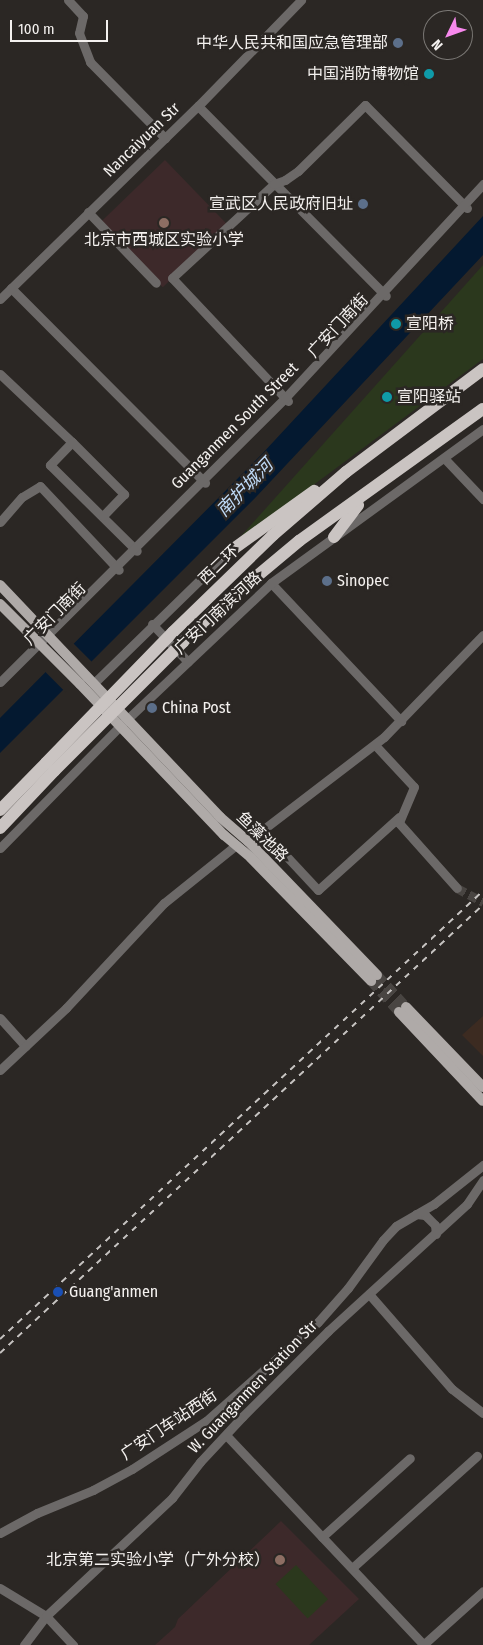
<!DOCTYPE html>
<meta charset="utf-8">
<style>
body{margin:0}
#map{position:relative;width:483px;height:1645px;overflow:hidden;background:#2b2724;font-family:"Fira Sans Condensed","Noto Sans SC",sans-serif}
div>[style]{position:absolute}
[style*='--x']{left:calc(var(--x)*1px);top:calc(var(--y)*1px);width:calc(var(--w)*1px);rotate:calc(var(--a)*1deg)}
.commercial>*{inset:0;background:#3c2b21}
.education>*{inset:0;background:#3d292a;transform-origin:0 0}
.green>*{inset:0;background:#2b381d;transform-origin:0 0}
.water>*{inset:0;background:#041930}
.pier>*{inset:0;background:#2b2724;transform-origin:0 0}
.minor-tunnel>*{height:9px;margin-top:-4.5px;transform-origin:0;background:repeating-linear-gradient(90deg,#494542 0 9px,transparent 0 13.5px)}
.major-tunnel>*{height:10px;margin-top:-5px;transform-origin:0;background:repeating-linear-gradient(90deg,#494542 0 10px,transparent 0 15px)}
.minor>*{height:9px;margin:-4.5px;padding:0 4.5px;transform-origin:4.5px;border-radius:4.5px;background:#6c6968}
.major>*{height:10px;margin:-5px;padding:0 5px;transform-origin:5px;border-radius:5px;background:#afaaa8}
.highway>*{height:12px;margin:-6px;padding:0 6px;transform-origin:6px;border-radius:6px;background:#cac4c2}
.rail>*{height:2px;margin-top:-1px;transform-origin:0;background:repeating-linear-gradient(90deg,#c6c3c1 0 6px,transparent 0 12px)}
.highway-bridge>*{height:12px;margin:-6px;padding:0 6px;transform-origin:6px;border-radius:6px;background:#cac4c2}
.dots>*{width:14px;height:14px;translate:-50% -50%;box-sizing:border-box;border:2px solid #2b2724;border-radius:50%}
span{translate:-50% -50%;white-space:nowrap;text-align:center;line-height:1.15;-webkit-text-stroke:5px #2b2724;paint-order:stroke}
.poi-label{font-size:16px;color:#f4f1ef}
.right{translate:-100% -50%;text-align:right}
.left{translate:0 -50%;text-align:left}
.street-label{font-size:16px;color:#f4f1ef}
.water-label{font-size:18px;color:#c0dbf8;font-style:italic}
.north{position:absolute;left:423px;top:10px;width:50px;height:50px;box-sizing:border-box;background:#2b2724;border:1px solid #7b7875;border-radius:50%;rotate:228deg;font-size:14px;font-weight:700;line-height:20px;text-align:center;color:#f4f1ef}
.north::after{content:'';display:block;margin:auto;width:18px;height:22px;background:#f788ec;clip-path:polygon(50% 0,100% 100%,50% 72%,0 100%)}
.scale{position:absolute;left:10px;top:20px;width:98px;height:22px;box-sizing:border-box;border:2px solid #f4f1ef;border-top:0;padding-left:6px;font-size:15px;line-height:18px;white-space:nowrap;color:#f4f1ef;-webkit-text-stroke:4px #2b2724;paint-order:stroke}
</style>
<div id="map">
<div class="commercial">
<i style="clip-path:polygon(483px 1016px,483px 1056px,462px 1035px)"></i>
</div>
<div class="education">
<i style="left:165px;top:160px;width:90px;height:90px;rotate:46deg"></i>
<i style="clip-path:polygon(281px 1521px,359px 1599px,309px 1645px,155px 1645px,175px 1627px,178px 1619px)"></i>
</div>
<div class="green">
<i style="clip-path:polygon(483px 265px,483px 359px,234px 544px)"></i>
<i style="left:296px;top:1565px;width:47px;height:28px;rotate:47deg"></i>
</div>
<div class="water">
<i style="clip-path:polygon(483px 216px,483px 255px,256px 497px,0 753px,0 718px,262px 454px)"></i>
</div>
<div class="pier">
<i style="left:72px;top:642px;width:31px;height:40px;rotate:45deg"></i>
</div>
<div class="minor-tunnel">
<i style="--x:457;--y:888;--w:30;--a:28"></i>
</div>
<div class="major-tunnel">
<i style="--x:377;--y:975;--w:43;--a:47.8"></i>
<i style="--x:371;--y:981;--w:42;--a:47.9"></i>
</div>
<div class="minor">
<i style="--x:68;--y:0;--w:22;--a:47"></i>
<i style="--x:83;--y:16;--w:17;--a:103"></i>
<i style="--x:79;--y:33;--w:31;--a:69"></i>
<i style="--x:90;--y:62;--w:107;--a:45.4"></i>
<i style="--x:198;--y:106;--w:267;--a:45.3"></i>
<i style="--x:88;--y:212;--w:98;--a:46.2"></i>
<i style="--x:11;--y:288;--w:275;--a:45.1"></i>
<i style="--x:0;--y:299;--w:277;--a:-44.3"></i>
<i style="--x:198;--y:106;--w:148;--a:-45.8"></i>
<i style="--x:0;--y:374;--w:99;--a:43.4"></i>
<i style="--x:72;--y:442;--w:32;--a:134"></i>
<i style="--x:50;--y:465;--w:122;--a:44.7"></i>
<i style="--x:288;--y:401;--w:169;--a:-133.3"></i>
<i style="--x:172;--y:278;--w:139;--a:-42.7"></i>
<i style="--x:274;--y:184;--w:12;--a:-20"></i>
<i style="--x:285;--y:180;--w:16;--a:-35"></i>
<i style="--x:298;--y:171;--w:94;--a:-44.6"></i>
<i style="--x:365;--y:105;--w:145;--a:45.3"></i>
<i style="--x:72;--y:442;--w:74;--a:45"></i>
<i style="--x:124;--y:494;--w:30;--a:134"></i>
<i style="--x:444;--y:458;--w:57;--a:46.4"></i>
<i style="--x:0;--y:522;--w:33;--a:-49"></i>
<i style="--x:22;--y:497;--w:21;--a:-31"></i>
<i style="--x:40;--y:486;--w:115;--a:46.8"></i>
<i style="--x:271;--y:583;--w:190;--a:46.7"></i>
<i style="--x:152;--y:624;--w:52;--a:46.5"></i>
<i style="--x:0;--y:682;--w:402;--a:-44.9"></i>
<i style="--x:285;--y:398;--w:292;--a:-47.2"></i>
<i style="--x:94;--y:683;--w:183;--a:-44.3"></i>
<i style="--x:375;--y:745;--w:57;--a:47.1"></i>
<i style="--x:414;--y:787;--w:39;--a:113"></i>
<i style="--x:399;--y:823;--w:87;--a:48.3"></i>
<i style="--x:262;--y:830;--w:82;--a:47"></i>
<i style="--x:318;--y:890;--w:109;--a:-42"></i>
<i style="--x:248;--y:841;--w:171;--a:-37.4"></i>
<i style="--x:384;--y:737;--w:142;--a:-45.9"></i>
<i style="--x:0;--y:848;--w:171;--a:-45.5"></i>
<i style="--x:120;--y:726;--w:208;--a:-43.4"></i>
<i style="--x:271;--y:583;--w:262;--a:-36"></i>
<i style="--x:0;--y:1018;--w:38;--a:48"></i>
<i style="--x:0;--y:1070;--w:91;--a:-43.2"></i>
<i style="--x:66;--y:1008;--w:144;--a:-47"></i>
<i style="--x:164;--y:903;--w:91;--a:-38.8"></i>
<i style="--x:416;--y:1214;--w:9;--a:6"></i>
<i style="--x:425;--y:1215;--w:14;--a:45"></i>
<i style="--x:435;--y:1225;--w:9;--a:84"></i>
<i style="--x:369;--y:1294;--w:126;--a:48.9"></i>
<i style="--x:452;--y:1389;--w:39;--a:38"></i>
<i style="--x:226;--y:1435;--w:289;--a:46.7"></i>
<i style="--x:0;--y:1533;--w:42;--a:-28.4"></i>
<i style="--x:37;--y:1513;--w:61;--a:-22.3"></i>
<i style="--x:93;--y:1490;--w:44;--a:-28.3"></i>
<i style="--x:132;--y:1469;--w:88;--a:-33"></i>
<i style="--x:206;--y:1421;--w:149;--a:-41.5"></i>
<i style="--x:318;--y:1322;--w:45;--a:-48.6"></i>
<i style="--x:348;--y:1288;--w:59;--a:-53.9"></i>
<i style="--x:383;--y:1240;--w:19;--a:-47"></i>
<i style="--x:396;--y:1226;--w:44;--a:-30.1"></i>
<i style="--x:434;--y:1204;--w:63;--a:-38.5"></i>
<i style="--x:322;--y:1537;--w:118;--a:-41.9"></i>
<i style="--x:352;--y:1568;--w:168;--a:-41.9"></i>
<i style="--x:0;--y:1588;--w:54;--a:31.3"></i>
<i style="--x:46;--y:1616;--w:40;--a:47"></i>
<i style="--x:424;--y:1644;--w:79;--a:-41.9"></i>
<i style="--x:24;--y:1645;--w:36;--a:-53"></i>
<i style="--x:46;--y:1616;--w:173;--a:-43.1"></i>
<i style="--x:172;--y:1498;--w:46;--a:-52.1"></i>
<i style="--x:200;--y:1462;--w:62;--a:-47"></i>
<i style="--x:242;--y:1417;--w:122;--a:-45"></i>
<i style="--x:328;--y:1331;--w:188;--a:-42.4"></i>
<i style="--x:467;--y:1204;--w:29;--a:-56"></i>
</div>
<div class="major">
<i style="--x:0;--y:585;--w:320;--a:46.5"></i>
<i style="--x:220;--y:817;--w:37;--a:41"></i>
<i style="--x:248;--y:841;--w:186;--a:46.1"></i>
<i style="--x:0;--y:604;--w:113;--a:45"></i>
<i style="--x:80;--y:684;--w:209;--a:46.4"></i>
<i style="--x:224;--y:835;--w:35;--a:40"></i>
<i style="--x:251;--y:858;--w:172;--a:45.7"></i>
<i style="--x:406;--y:1007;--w:111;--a:46.1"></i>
<i style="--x:399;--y:1012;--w:122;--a:46.7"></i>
</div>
<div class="highway">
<i style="--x:334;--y:537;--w:40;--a:-53"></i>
<i style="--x:225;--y:555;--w:110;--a:-35.7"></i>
<i style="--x:173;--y:632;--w:139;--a:-44.1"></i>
<i style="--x:273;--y:535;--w:96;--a:-40.8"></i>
<i style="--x:346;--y:472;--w:171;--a:-36.9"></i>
<i style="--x:183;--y:642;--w:43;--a:-44.1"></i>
<i style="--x:214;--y:612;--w:111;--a:-39.9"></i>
<i style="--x:299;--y:541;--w:226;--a:-35.7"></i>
<i style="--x:0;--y:810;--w:66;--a:-45.6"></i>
<i style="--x:0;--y:828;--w:79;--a:-46.5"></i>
</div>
<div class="rail">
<i style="--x:0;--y:1339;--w:659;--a:-42.85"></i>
<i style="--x:0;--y:1353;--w:659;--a:-42.85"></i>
</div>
<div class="highway-bridge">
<i style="--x:46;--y:763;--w:182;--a:-45.9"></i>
<i style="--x:54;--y:771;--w:182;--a:-45"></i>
</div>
<div class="dots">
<i style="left:398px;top:43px;background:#5c6f8a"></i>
<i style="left:429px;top:74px;background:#0f9aa8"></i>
<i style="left:363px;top:204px;background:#5c6f8a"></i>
<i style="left:164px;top:223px;background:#8d6e63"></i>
<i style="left:396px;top:324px;background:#0f9aa8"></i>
<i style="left:387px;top:397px;background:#0f9aa8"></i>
<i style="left:327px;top:581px;background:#5c6f8a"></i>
<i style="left:152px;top:708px;background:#5c6f8a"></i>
<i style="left:58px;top:1292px;background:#1a4fb4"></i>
<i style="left:280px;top:1560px;background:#8d6e63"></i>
</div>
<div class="poi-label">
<span class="right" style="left:388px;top:43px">中华人民共和国应急管理部</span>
<span class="right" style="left:419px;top:74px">中国消防博物馆</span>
<span class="right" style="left:353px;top:204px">宣武区人民政府旧址</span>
<span style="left:164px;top:240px">北京市西城区实验小学</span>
<span class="left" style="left:406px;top:324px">宣阳桥</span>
<span class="left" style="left:397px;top:397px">宣阳驿站</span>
<span class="left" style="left:337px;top:581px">Sinopec</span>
<span class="left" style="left:162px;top:708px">China Post</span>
<span class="left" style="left:69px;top:1292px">Guang'anmen</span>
<span class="right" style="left:270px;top:1560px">北京第二实验小学（广外分校）</span>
</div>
<div class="street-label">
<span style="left:142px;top:140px;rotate:-44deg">Nancaiyuan Str</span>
<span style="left:338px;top:326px;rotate:-47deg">广安门南街</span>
<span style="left:235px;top:426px;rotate:-45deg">Guanganmen South Street</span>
<span style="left:219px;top:565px;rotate:-44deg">西二环</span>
<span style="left:218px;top:613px;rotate:-43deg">广安门南滨河路</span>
<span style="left:55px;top:614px;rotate:-45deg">广安门南街</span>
<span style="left:262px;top:837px;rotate:44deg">鱼藻池路</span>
<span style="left:253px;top:1387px;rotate:-46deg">W. Guanganmen Station Str</span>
<span style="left:169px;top:1425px;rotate:-34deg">广安门车站西街</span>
</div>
<div class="water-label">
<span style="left:245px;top:488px;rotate:-46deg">南护城河</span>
</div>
<div class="north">N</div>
<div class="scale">100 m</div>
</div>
